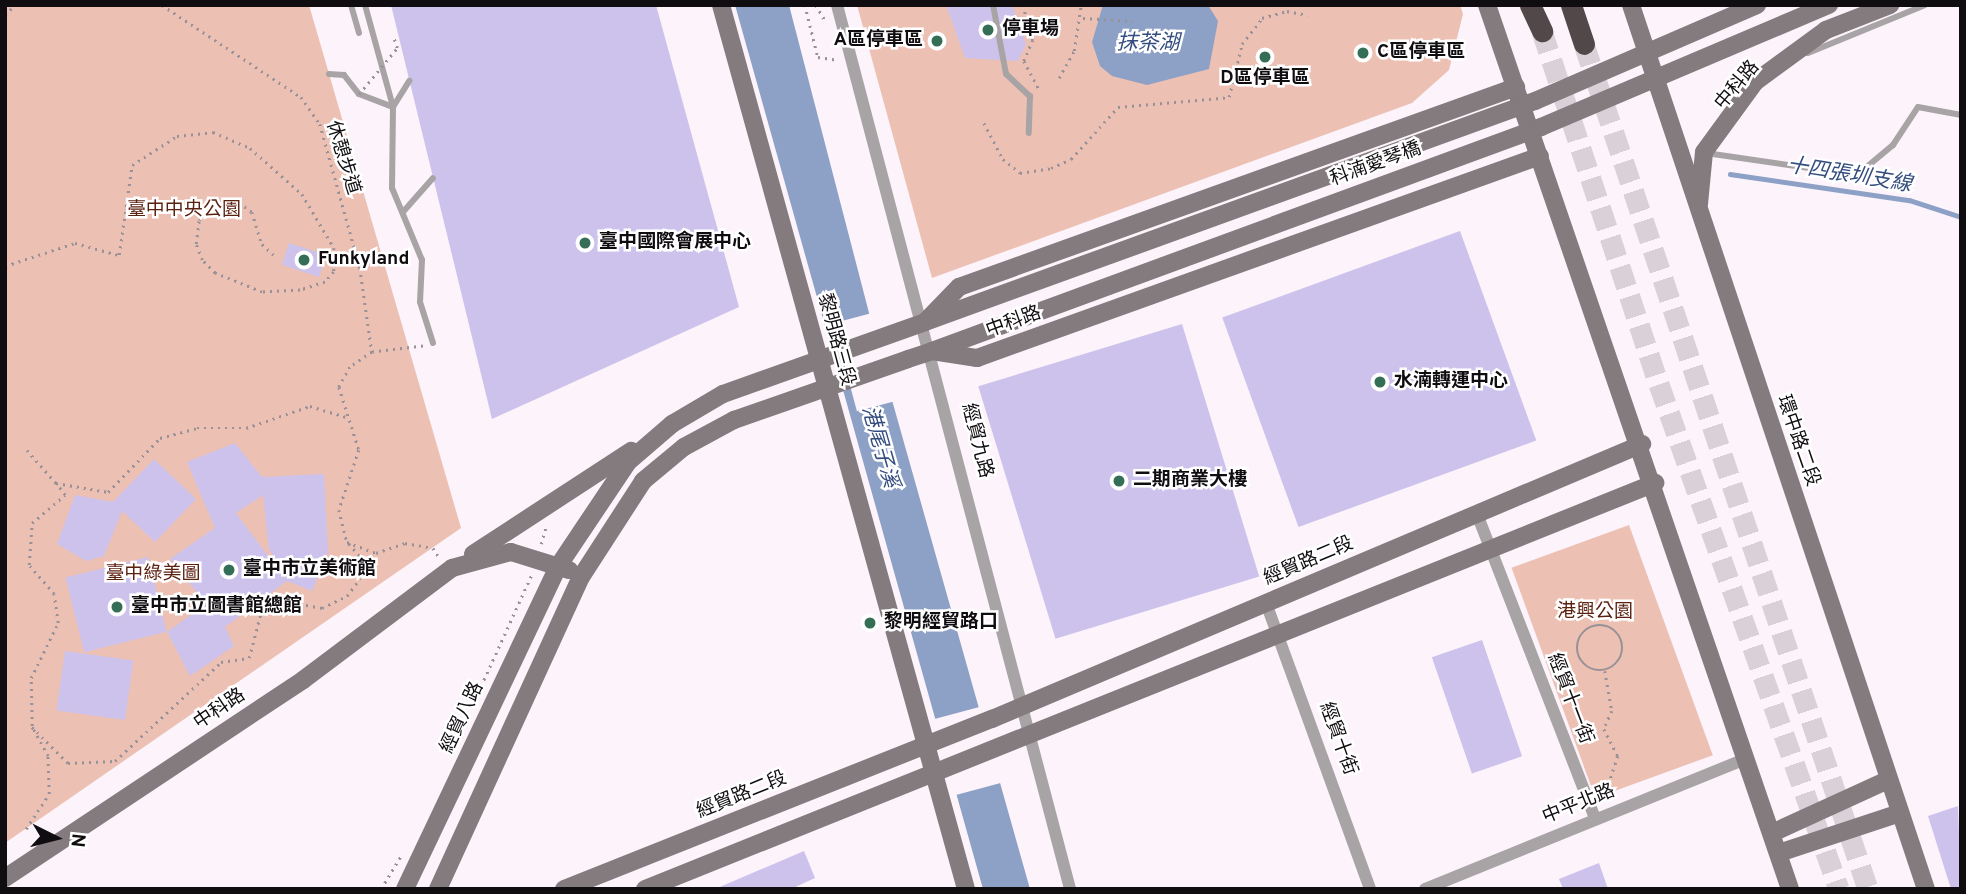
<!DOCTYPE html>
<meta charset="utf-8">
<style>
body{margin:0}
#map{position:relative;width:1966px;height:894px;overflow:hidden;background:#fcf3fb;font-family:Overpass,"Noto Sans TC",sans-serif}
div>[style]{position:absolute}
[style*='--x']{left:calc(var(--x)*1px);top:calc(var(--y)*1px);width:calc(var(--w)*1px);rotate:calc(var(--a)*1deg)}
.green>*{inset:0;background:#edc0b4;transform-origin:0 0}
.water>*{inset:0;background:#8da0c6}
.pier>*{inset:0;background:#fcf3fb;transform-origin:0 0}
.stream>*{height:4.5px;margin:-2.25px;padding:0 2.25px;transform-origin:2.25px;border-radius:2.25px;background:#8da0c6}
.building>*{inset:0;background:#ccc2ec;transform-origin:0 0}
.highway-tunnel>*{height:21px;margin-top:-10.5px;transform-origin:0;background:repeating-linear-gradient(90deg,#d9d0d8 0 21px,transparent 0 31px)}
.path>*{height:2.5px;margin-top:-1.25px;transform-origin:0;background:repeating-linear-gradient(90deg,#989197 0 2px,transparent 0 7px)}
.path>.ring{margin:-1.25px;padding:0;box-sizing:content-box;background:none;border:2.5px solid #989197;border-radius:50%}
.lane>*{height:6px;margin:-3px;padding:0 3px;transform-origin:3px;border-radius:3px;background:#a8a3a4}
.street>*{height:12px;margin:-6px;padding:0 6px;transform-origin:6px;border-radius:6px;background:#a8a3a4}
.secondary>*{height:18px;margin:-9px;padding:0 9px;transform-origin:9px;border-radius:9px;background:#837b7d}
.highway>*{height:21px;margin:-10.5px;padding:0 10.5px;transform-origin:10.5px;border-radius:10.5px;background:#52484a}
.path-bridge>*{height:2.5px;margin-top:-1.25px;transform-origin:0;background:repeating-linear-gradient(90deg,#989197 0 2px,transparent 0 7px)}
.secondary-bridge>*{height:18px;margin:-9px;padding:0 9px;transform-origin:9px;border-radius:9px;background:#837b7d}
.dots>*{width:19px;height:19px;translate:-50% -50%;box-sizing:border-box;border:4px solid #fff;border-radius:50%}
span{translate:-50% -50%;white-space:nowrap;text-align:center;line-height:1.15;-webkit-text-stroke:5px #fff;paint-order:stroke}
.poi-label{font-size:19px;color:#100d10;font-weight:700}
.left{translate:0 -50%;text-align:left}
.right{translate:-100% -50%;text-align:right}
.street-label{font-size:19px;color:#100d10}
.park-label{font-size:19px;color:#5b2111}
.water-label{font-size:21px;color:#344d7f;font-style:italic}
.frame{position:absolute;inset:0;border:7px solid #100d10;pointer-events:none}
.north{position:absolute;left:21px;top:803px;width:70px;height:70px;-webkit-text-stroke:5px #fff;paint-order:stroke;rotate:96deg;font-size:19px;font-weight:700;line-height:28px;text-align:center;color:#100d10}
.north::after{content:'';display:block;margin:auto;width:24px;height:32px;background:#100d10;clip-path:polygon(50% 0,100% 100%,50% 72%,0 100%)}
</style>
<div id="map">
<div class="green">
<i style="clip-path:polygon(5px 5px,309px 5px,461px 528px,5px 843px)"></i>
<i style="clip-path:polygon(857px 5px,1460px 5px,1463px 14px,1449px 70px,1412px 103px,932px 278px)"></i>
<i style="left:1629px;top:525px;width:245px;height:125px;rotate:70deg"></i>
</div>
<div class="water">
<i style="clip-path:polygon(735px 5px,789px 5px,888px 386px,1030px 889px,983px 889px)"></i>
<i style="clip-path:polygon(1103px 5px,1208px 5px,1218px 21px,1209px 69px,1147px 85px,1112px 76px,1100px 66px,1092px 42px)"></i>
</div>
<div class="pier">
<i style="left:872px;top:313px;width:91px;height:40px;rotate:75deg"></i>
<i style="left:983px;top:706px;width:79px;height:53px;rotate:75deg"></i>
</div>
<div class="stream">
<i style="--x:1730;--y:174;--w:181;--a:8.3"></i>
<i style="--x:1909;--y:200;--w:55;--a:18.1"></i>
</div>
<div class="building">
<i style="clip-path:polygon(391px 5px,656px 5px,739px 307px,492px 419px)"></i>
<i style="clip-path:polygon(946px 5px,1012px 5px,1026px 44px,1018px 61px,965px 58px)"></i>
<i style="left:1460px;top:231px;width:223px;height:253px;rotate:70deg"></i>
<i style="left:289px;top:243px;width:39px;height:23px;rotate:18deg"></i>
<i style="left:1182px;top:324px;width:264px;height:213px;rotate:73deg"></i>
<i style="clip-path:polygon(evenodd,235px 443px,262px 477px,324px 474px,328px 552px,312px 591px,287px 581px,225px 627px,234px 646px,190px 676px,167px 632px,206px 604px,170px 559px,215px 528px,187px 462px,235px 443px,263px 495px,269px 549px,287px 581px,236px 513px,263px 495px)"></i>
<i style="clip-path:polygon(154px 459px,196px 499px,155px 542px,122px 511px,104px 556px,86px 561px,57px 544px,75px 495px,113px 502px)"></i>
<i style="left:148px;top:557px;width:77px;height:85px;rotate:76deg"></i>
<i style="left:1482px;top:640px;width:123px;height:53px;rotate:71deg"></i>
<i style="left:65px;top:651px;width:69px;height:60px;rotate:8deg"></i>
<i style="clip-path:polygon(1958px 806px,1961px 886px,1951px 889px,1928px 816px)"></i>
<i style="clip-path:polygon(804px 851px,815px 878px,791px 889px,715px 889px)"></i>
<i style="clip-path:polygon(1599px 863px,1608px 889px,1563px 889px,1559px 879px)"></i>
</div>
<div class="highway-tunnel">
<i style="--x:1542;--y:31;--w:372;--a:71.7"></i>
<i style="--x:1659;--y:384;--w:536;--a:70.38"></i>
<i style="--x:1584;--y:44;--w:891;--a:71.42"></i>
</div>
<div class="path">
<i style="--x:162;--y:5;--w:167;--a:33.5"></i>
<i style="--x:301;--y:97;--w:33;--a:55"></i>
<i style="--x:320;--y:124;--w:149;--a:74.5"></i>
<i style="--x:360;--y:268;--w:85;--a:81.9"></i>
<i style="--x:805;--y:5;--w:54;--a:76"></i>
<i style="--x:818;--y:57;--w:21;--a:8"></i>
<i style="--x:816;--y:5;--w:17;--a:59"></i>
<i style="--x:1023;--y:5;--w:36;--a:74"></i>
<i style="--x:1033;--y:40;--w:23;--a:113"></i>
<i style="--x:1024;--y:61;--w:32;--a:62"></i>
<i style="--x:5;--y:15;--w:14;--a:-45"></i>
<i style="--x:1083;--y:18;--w:50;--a:3.4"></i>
<i style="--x:1059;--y:78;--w:31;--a:-61"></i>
<i style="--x:1074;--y:51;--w:47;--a:-81.3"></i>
<i style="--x:5;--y:95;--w:38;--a:90"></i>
<i style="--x:984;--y:123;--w:41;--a:62.2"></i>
<i style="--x:1003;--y:159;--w:22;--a:39"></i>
<i style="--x:1020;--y:173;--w:31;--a:-9"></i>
<i style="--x:1051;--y:168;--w:22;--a:-24"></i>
<i style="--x:1071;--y:159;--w:70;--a:-47.9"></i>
<i style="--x:1118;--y:107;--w:111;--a:-5.1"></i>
<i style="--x:1229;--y:97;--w:55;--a:-76.2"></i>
<i style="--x:1242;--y:44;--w:33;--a:-52"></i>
<i style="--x:1262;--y:18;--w:26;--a:-16"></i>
<i style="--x:1287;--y:11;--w:21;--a:11"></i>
<i style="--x:5;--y:266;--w:74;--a:-18.2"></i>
<i style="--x:75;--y:243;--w:46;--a:15.3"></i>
<i style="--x:119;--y:255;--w:91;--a:-81.8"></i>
<i style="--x:132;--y:165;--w:54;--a:-32.8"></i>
<i style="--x:177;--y:136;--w:36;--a:-6"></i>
<i style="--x:213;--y:132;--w:40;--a:23.4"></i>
<i style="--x:250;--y:148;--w:69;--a:41.5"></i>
<i style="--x:302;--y:194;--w:63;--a:59.3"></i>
<i style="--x:334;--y:248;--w:24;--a:90"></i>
<i style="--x:334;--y:272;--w:13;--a:132"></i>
<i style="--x:325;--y:282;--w:26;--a:162"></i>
<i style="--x:300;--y:290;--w:38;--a:177"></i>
<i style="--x:262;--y:292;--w:51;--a:-158"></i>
<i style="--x:215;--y:273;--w:18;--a:-135"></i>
<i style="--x:202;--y:260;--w:17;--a:-111"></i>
<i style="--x:196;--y:244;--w:24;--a:-83"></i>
<i style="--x:199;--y:220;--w:22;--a:-43"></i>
<i style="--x:215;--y:205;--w:24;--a:-7"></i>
<i style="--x:239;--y:202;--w:16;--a:38"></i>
<i style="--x:252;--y:212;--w:34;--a:73"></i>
<i style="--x:262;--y:244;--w:19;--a:43"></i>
<i style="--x:423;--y:346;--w:51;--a:173.3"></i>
<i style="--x:372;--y:352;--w:27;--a:146"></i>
<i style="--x:350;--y:367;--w:23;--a:119"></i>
<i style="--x:339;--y:387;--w:66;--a:72.4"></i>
<i style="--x:359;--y:450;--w:63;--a:108.4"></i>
<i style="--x:339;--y:510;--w:33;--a:76"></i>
<i style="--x:347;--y:542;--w:31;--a:21"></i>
<i style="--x:376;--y:553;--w:31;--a:-19"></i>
<i style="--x:405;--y:543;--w:28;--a:10"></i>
<i style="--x:433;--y:548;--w:11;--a:56"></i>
<i style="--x:27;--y:450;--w:44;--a:48.7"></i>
<i style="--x:56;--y:483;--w:53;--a:9.8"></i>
<i style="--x:108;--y:492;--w:75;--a:-46.1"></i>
<i style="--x:160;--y:438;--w:38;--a:-15"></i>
<i style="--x:197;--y:428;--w:49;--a:0"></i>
<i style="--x:246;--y:428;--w:68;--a:-19"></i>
<i style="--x:310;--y:406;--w:37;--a:17"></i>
<i style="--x:541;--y:544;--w:18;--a:-74"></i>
<i class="ring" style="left:1577px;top:625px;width:43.5px;height:43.5px"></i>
<i style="--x:1605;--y:671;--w:41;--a:80.1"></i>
<i style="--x:1612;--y:711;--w:20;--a:114"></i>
<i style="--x:1604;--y:729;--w:30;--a:63"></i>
<i style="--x:1618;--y:756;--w:36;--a:108"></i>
<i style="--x:475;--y:699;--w:137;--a:-65.5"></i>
<i style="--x:32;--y:726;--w:48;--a:-91.2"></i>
<i style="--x:31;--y:678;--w:61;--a:-63.9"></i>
<i style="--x:58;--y:623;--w:29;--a:-98"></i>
<i style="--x:54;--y:594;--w:38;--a:-131"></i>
<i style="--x:29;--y:565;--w:42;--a:-85.9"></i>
<i style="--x:32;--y:523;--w:43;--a:-40.3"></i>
<i style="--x:65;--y:495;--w:15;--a:-127"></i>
<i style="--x:26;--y:829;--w:42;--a:-56.7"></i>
<i style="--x:49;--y:794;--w:38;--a:-92"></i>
<i style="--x:48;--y:756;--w:33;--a:-119"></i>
<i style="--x:32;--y:727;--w:51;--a:45"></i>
<i style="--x:68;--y:763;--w:47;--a:-2.4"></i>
<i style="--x:115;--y:761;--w:145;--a:-43"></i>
<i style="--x:221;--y:662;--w:28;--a:-8"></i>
<i style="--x:249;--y:658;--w:63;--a:-75.3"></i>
<i style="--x:265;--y:597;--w:58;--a:10.9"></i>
<i style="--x:322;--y:608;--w:28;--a:-26"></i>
<i style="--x:347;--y:596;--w:22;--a:-54"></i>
<i style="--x:360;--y:578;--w:22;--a:-93"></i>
<i style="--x:359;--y:556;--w:18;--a:-131"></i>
<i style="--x:381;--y:889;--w:41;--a:-59"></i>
</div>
<div class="lane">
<i style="--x:351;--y:5;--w:29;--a:74"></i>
<i style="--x:365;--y:5;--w:106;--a:74.6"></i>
<i style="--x:993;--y:5;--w:70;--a:79.3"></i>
<i style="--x:1006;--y:74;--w:33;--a:43"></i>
<i style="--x:1030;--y:96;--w:37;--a:92"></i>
<i style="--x:1808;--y:53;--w:126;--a:-22.3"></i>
<i style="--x:329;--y:74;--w:15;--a:4"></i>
<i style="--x:344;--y:75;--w:24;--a:52"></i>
<i style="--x:359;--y:94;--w:36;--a:21"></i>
<i style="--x:393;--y:107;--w:81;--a:90.7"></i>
<i style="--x:392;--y:188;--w:78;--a:67.4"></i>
<i style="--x:422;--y:260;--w:42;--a:92.7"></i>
<i style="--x:420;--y:302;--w:43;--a:72.4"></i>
<i style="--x:393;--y:107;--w:31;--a:-58"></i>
<i style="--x:1706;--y:153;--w:153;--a:8.3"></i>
<i style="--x:1857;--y:175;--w:47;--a:-39.8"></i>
<i style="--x:1893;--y:145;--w:45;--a:-56.7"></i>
<i style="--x:1918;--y:107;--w:44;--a:10.5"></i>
<i style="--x:403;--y:212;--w:45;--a:-48.6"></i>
</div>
<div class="street">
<i style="--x:837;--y:5;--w:914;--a:75.23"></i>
<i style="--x:1477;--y:514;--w:327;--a:68.8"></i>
<i style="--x:1266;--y:603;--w:304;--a:70"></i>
<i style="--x:1425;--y:889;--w:348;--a:-22.1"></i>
</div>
<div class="secondary">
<i style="--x:721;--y:5;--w:917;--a:74.51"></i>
<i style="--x:1487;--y:5;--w:934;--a:71.08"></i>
<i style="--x:1631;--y:5;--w:932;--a:71.55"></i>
<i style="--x:1699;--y:204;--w:52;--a:-84.5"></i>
<i style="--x:1704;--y:152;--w:87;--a:-53.9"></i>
<i style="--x:1755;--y:82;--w:88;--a:-36.2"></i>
<i style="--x:1826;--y:30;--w:69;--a:-21.3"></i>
<i style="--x:473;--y:554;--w:189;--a:-33.1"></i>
<i style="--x:1772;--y:833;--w:128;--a:-24.6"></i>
<i style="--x:1779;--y:853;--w:127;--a:-18.3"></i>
<i style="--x:5;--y:878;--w:358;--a:-33.6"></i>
<i style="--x:303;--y:680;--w:186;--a:-36.9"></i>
<i style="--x:452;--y:568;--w:61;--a:-15.2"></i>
<i style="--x:511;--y:552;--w:61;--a:17.2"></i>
<i style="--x:405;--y:889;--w:359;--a:-64.6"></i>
<i style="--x:559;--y:565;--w:124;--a:-56.2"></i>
<i style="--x:628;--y:462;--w:58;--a:-40.8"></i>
<i style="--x:672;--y:424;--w:59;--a:-30.5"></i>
<i style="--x:723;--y:394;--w:214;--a:-19.6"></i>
<i style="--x:925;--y:322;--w:49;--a:-45.8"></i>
<i style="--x:959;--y:287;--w:592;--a:-19.75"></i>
<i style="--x:438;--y:889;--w:343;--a:-65.4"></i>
<i style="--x:581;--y:577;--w:114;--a:-57.1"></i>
<i style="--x:643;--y:481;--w:53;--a:-39.7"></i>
<i style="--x:684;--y:447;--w:57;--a:-28.4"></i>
<i style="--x:734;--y:420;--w:184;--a:-19.3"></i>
<i style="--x:908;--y:359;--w:25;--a:-18"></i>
<i style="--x:932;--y:351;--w:46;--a:8.8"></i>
<i style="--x:977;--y:358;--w:598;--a:-19.74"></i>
<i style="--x:564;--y:889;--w:461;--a:-21.7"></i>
<i style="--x:992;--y:719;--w:706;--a:-22.93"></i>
<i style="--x:645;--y:889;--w:1089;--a:-21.9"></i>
</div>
<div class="highway">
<i style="--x:1530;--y:5;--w:29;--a:65"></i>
<i style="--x:1571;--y:5;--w:41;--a:71.6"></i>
</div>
<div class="path-bridge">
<i style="--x:359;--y:94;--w:60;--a:-50.4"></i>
<i style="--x:397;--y:48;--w:13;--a:-108"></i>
</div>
<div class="secondary-bridge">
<i style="--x:925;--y:322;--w:649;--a:-19.92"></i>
<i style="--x:1535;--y:101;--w:242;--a:-23.4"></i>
<i style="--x:932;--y:351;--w:649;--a:-20.19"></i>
<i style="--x:1541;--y:127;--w:313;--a:-23"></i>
</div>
<div class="dots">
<i style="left:988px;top:30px;background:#356e56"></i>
<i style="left:937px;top:41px;background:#356e56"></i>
<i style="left:1363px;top:53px;background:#356e56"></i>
<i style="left:1265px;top:57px;background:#356e56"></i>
<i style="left:585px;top:243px;background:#356e56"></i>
<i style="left:304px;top:260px;background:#356e56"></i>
<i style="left:1380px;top:382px;background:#356e56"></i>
<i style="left:1119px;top:481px;background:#356e56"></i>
<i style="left:229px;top:570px;background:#356e56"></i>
<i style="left:117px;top:607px;background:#356e56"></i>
<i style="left:870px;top:623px;background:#356e56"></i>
</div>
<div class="poi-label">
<span class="left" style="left:1002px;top:30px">停車場</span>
<span class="right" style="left:923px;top:41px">A區停車區</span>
<span class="left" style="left:1377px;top:53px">C區停車區</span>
<span style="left:1265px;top:79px">D區停車區</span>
<span class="left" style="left:599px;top:243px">臺中國際會展中心</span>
<span class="left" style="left:318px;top:260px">Funkyland</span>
<span class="left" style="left:1394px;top:382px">水湳轉運中心</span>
<span class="left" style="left:1133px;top:481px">二期商業大樓</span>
<span class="left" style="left:243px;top:570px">臺中市立美術館</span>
<span class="left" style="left:131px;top:607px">臺中市立圖書館總館</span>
<span class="left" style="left:884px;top:623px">黎明經貿路口</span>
</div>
<div class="street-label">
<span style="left:1738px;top:86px;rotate:-50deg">中科路</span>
<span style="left:342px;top:158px;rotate:73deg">休憩步道</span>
<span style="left:1376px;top:165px;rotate:-20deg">科湳愛琴橋</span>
<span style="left:1014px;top:323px;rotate:-20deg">中科路</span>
<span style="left:835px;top:340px;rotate:75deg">黎明路三段</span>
<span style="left:976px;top:441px;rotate:76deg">經貿九路</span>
<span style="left:1797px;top:441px;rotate:71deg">環中路二段</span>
<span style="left:1309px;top:562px;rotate:-23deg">經貿路二段</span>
<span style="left:1569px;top:699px;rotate:69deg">經貿十一街</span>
<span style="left:220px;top:710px;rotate:-34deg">中科路</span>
<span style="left:463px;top:718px;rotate:-65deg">經貿八路</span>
<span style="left:1337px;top:739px;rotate:70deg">經貿十街</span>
<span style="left:742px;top:796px;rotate:-22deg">經貿路二段</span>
<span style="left:1579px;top:805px;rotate:-22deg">中平北路</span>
</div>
<div class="park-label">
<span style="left:184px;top:211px">臺中中央公園</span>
<span style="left:153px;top:575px">臺中綠美圖</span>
<span style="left:1595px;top:613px">港興公園</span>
</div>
<div class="water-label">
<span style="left:1148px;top:44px">抹茶湖</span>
<span style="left:1849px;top:176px;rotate:9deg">十四張圳支線</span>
<span style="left:879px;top:447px;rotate:74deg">港尾子溪</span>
</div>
<div class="frame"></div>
<div class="north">N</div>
</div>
